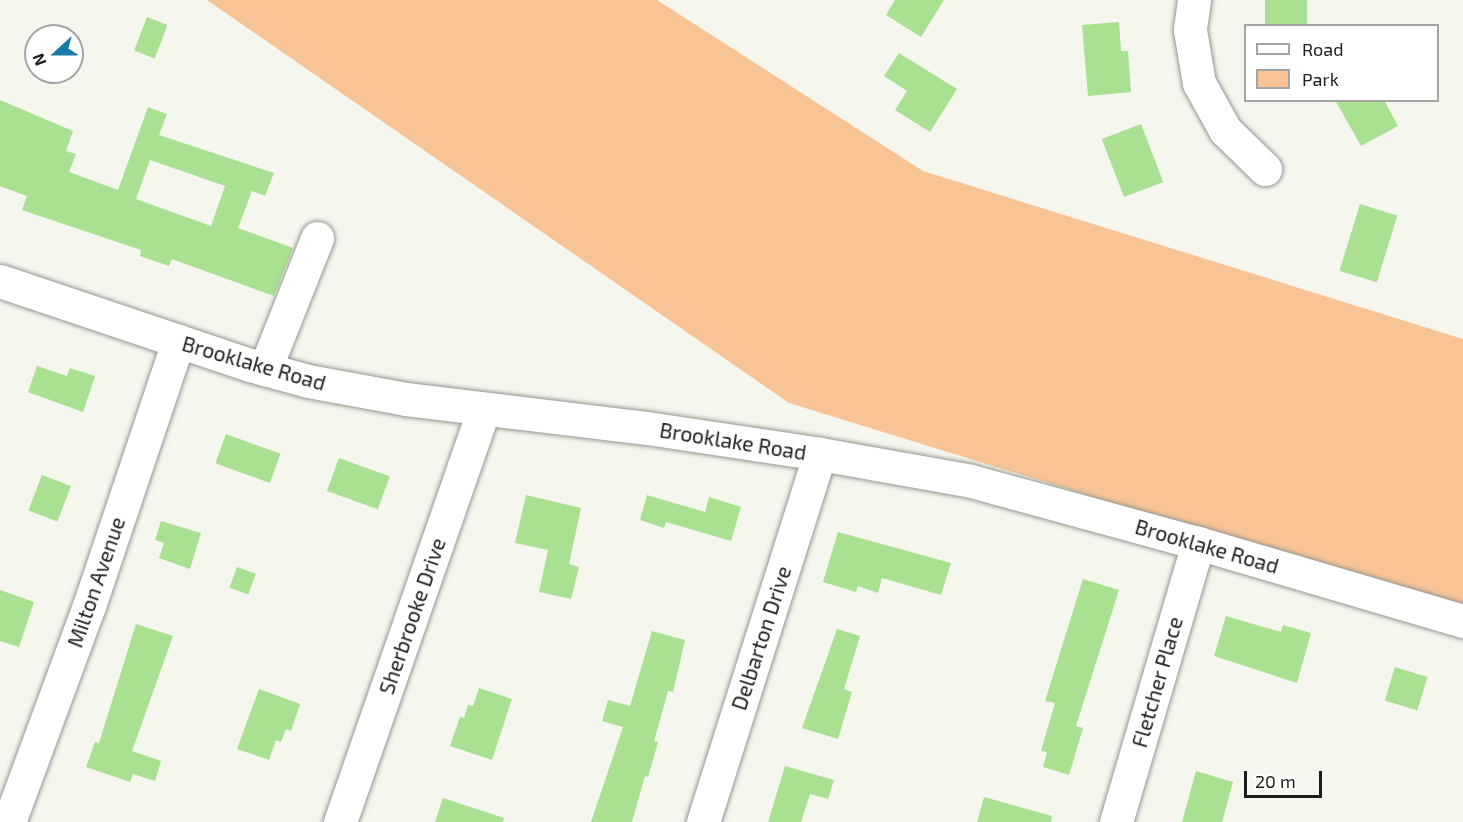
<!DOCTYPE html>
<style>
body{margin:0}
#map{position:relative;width:1463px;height:822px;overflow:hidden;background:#f5f6ee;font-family:"Exo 2",sans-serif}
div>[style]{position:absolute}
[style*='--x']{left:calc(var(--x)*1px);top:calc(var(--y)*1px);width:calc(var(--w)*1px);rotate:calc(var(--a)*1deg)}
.green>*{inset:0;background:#f8c496}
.building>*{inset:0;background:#aae092;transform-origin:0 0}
.roads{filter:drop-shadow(0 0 2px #969790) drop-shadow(0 0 2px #969790)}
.minor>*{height:33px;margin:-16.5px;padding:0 16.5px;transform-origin:16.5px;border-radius:16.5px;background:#fff}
span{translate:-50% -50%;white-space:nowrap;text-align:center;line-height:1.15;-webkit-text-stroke:4.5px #fff;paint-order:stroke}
.street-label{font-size:21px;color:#1c1c1a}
.legend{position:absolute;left:1244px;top:24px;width:195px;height:78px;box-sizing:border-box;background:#fff;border:2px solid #a4a4a3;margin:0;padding:8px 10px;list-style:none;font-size:18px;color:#1c1c1a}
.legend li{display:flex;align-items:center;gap:12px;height:30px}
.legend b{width:30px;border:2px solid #a4a4a3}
.north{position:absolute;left:24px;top:24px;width:60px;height:60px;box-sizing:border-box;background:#fff;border:2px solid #a4a4a3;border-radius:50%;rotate:249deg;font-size:16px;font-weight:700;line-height:24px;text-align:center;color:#1c1c1a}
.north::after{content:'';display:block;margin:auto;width:21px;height:27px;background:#197ba7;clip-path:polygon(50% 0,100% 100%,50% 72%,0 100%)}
.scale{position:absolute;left:1244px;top:771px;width:78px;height:27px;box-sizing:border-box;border:3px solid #1c1c1a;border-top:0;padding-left:8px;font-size:18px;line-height:21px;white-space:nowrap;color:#1c1c1a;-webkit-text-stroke:4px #fff;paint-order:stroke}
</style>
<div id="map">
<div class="green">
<i style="clip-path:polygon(207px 0,657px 0,923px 171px,1463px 339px,1463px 611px,789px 403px)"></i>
</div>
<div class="building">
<i style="clip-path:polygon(895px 0,944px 0,921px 37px,886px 15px)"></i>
<i style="left:1265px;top:0;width:42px;height:26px"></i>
<i style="left:147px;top:17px;width:22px;height:36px;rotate:21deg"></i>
<i style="clip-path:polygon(1119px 22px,1121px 51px,1128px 51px,1131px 92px,1088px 96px,1082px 25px)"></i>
<i style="clip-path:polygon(899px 53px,957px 89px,930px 132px,895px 110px,907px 91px,884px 76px)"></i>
<i style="clip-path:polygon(evenodd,0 100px,73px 131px,66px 151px,76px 154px,69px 172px,118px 190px,148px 107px,167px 114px,159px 135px,274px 173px,265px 196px,252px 191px,238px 228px,293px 248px,274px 296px,172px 259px,169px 266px,140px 256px,141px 250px,22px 210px,27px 196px,0 186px,0 100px,150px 160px,225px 186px,211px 226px,136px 199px,150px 160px)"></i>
<i style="clip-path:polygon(1335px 100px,1384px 100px,1398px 126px,1361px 146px)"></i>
<i style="left:1141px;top:124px;width:62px;height:42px;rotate:69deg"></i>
<i style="left:1360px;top:204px;width:39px;height:70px;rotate:17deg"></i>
<i style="clip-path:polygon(37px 366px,67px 376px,70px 368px,95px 376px,83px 412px,28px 392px)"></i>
<i style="left:226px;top:434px;width:58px;height:31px;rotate:20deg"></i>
<i style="left:339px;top:458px;width:54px;height:35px;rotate:20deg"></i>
<i style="left:42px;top:475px;width:31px;height:38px;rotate:21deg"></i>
<i style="clip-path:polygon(526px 495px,581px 508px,569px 564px,579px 567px,571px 599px,539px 592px,548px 550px,515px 543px)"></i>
<i style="clip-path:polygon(647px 495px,705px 512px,709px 497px,741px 507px,731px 541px,666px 522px,664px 528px,640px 520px)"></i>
<i style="clip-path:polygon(161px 521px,201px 533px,190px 569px,159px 558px,164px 543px,155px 540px)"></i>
<i style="clip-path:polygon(838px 532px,951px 563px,941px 595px,882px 578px,878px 593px,858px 586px,856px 592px,823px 582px)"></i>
<i style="left:237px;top:567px;width:20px;height:22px;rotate:20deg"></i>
<i style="clip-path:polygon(1083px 579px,1119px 590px,1076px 726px,1083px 728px,1069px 775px,1043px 767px,1047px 752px,1041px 751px,1055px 703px,1045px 701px)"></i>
<i style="clip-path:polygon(0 590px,34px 602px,19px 647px,0 641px)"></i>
<i style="clip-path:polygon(1226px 616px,1281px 632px,1283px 625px,1311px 633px,1297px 683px,1214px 656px)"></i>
<i style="clip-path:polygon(136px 624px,173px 636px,132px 751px,161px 761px,155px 781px,133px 774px,130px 782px,86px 767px,95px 742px,99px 743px)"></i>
<i style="clip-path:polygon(837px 629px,860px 636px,844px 689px,852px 692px,838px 739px,802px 728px)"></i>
<i style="clip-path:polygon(652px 631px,685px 640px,673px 692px,668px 691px,654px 741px,658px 742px,648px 777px,645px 776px,632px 822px,591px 822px,623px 727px,602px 721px,608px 700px,630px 706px)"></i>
<i style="left:1395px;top:667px;width:34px;height:35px;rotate:17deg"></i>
<i style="clip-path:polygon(479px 688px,512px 699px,492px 760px,450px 746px,460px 717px,464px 718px,468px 705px,473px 706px)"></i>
<i style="clip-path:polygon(259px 689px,300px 704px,291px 731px,286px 729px,281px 742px,276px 740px,269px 760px,237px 749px)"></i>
<i style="clip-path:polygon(785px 766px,834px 780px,828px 799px,810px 794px,801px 822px,768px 822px)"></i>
<i style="clip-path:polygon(1196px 771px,1233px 782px,1222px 822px,1182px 822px)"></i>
<i style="clip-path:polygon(984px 797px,1052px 816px,1051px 822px,977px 822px)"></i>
<i style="clip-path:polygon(443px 798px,504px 818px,503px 822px,435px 822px)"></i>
</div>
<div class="roads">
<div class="minor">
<i style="--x:1194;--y:0;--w:30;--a:98"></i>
<i style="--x:1190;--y:30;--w:54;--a:80.4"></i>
<i style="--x:1199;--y:83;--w:54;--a:61"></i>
<i style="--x:1225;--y:130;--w:56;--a:44.3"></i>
<i style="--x:0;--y:281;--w:264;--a:18.6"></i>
<i style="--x:250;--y:365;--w:60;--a:15.4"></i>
<i style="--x:308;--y:381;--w:100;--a:10.4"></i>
<i style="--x:406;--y:399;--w:243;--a:6.9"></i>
<i style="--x:647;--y:428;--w:175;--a:8.5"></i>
<i style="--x:820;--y:454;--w:153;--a:10.1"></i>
<i style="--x:971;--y:481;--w:235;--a:15.3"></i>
<i style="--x:1198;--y:543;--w:276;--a:16.4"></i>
<i style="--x:265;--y:369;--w:141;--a:-68.3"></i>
<i style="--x:9;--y:822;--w:230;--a:-69.7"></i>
<i style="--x:89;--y:606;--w:280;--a:-71.4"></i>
<i style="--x:340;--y:822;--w:437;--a:-70.8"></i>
<i style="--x:703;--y:822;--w:386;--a:-72.4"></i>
<i style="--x:1116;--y:822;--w:291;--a:-73.6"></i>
</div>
</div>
<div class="street-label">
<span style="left:254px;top:363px;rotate:16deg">Brooklake Road</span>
<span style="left:733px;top:441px;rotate:9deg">Brooklake Road</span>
<span style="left:1207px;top:546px;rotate:16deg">Brooklake Road</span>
<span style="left:96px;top:582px;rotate:-71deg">Milton Avenue</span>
<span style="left:412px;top:616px;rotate:-71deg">Sherbrooke Drive</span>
<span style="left:761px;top:638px;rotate:-72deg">Delbarton Drive</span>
<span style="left:1157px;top:682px;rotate:-74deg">Fletcher Place</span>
</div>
<ul class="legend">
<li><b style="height:8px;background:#fff"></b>Road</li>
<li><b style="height:16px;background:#f8c496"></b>Park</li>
</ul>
<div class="north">N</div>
<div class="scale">20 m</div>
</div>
